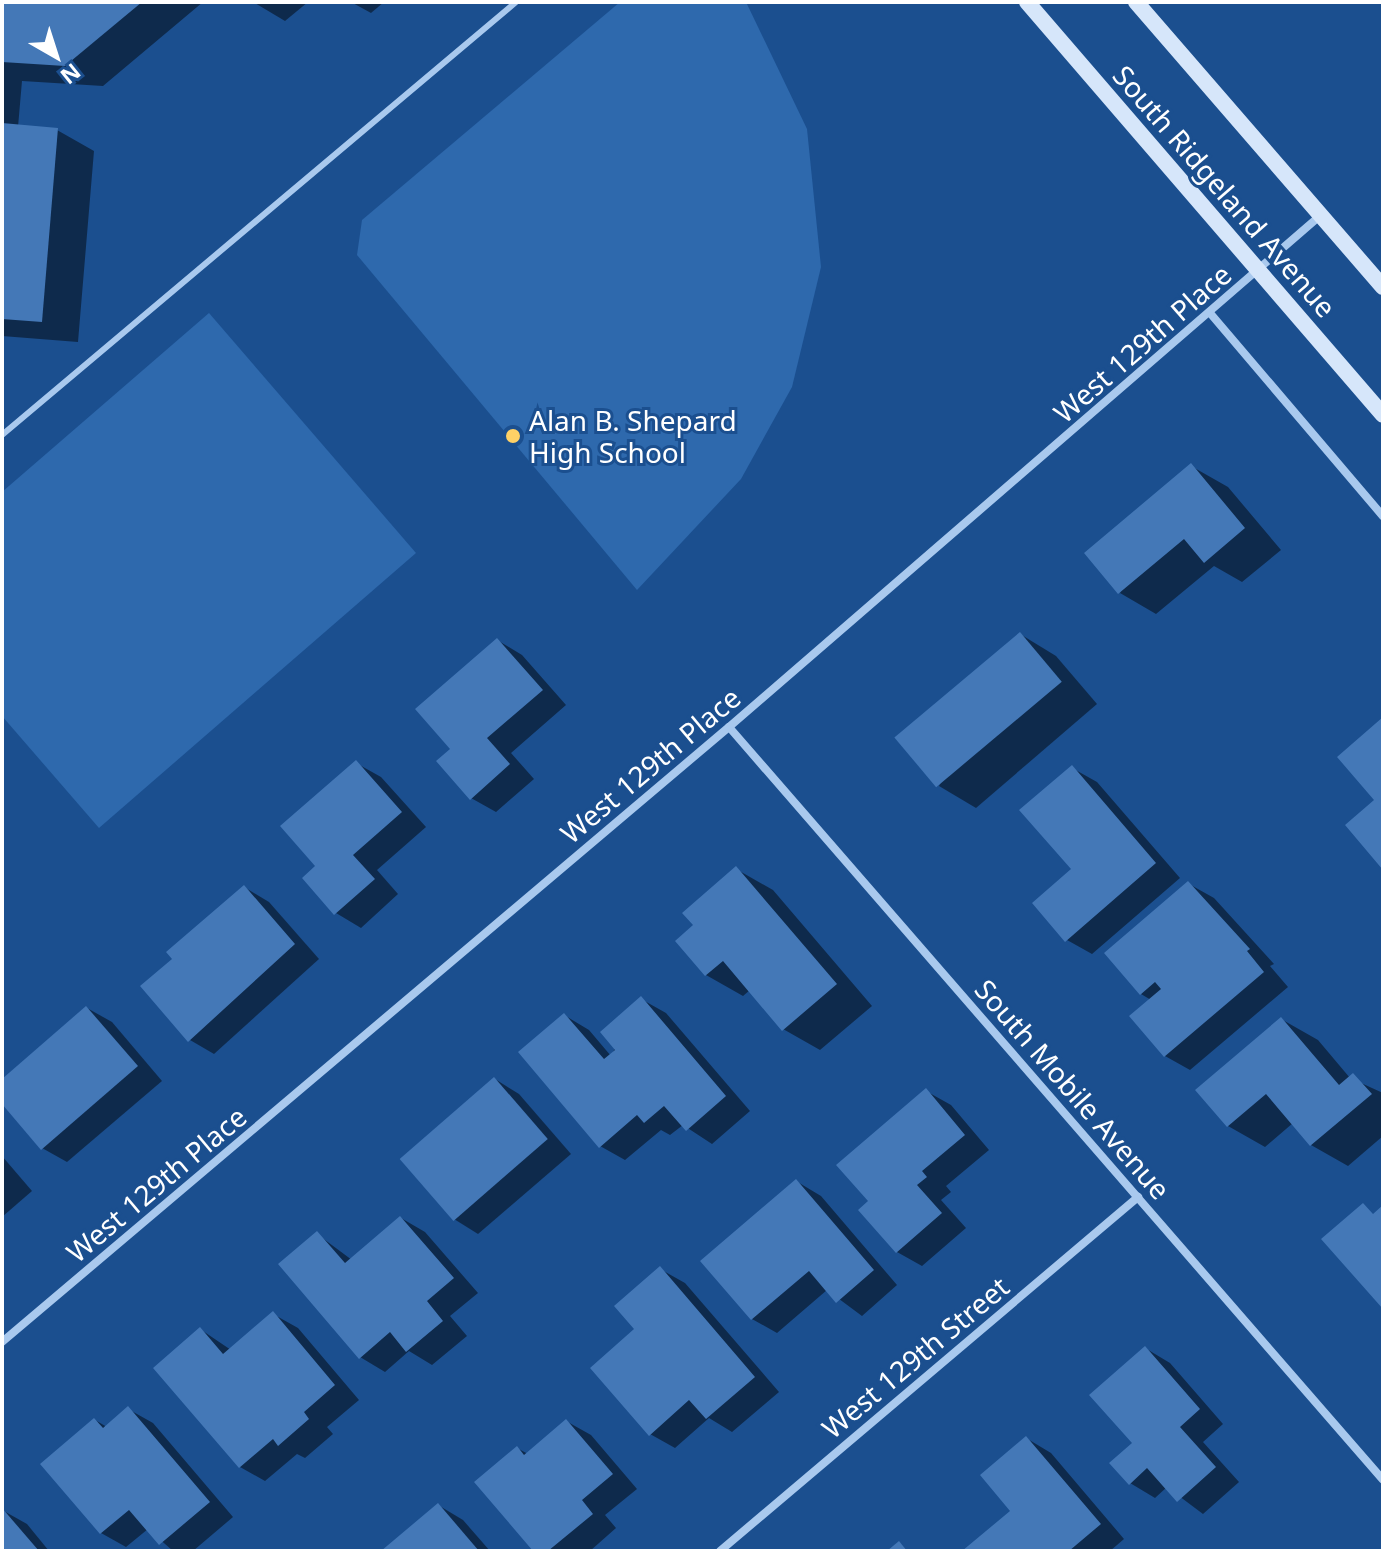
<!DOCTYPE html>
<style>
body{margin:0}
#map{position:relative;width:1385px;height:1553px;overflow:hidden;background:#1b4f8f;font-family:"Noto Sans",sans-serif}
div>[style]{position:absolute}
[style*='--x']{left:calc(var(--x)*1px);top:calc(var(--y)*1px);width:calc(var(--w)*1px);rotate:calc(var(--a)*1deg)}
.green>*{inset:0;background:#2e69ad}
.shadow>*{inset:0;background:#0007}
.building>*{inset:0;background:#4478b7;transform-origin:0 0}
.lane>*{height:6px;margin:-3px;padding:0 3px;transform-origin:3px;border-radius:3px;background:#a9c9ee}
.street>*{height:8px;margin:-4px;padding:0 4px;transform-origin:4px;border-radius:4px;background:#a9c9ee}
.secondary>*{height:16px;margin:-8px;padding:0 8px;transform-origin:8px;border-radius:8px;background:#d6e6fa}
.dots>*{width:22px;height:22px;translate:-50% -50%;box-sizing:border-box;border:4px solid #1b4f8f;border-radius:50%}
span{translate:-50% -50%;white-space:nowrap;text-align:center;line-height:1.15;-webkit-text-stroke:6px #1b4f8f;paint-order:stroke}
.street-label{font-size:28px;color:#fff}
.poi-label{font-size:28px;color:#fff}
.left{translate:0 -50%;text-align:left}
.frame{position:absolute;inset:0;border:4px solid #fff;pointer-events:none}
.north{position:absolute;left:16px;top:16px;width:80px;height:80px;-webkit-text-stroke:6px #1b4f8f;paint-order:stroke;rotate:141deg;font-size:22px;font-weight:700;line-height:32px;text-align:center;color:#fff}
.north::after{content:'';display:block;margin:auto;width:28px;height:36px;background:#fff;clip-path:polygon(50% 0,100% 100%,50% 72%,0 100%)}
</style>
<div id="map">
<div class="green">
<i style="clip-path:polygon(620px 2px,746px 2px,807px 129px,821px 267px,792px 387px,741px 479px,637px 590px,357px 255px,362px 220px)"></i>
<i style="clip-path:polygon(209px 313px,416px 553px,99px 828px,2px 716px,2px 492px)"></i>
</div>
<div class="shadow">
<i style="clip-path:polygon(2px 2px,203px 2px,103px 86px,22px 81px,18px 127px,57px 130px,94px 151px,78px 342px,2px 336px)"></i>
<i style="clip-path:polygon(253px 2px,308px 2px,285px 21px)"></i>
<i style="clip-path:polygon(351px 2px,384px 2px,371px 13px)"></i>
<i style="clip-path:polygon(1191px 466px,1228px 487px,1281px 550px,1242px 582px,1214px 566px,1156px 614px,1120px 593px)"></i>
<i style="clip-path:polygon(1020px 634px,1056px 656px,1097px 704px,976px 808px,939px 786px)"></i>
<i style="clip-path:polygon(497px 640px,522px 655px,566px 705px,511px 753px,534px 779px,496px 812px,471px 798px,452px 749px)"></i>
<i style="clip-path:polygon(356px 763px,381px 777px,426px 827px,377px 870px,398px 894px,361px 928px,336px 913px,318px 866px)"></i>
<i style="clip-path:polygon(1072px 768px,1097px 782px,1180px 878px,1092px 954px,1067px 940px,1073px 870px)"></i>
<i style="clip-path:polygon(736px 869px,773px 890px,872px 1006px,820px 1050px,783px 1029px,750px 990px,743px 996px,706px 975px,696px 926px)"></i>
<i style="clip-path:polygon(1189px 884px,1214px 898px,1274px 964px,1270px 966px,1288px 987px,1190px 1070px,1165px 1056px,1132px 1016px,1151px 1000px,1141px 994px)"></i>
<i style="clip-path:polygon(244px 887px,269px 902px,319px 959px,214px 1054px,190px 1040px,175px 959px)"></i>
<i style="clip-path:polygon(641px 999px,666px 1013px,750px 1111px,712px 1144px,683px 1125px,670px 1135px,661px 1130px,625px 1160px,600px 1146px,564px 1015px,589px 1030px,611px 1056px)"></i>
<i style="clip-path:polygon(87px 1008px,112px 1022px,162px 1081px,67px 1162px,42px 1148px,2px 1101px,2px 1082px)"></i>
<i style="clip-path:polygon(1281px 1019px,1318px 1040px,1350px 1078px,1383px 1093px,1383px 1136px,1348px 1166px,1311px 1145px,1293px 1123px,1265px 1147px,1228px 1126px,1198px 1090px)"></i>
<i style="clip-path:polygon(495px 1079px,519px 1094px,571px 1154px,478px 1234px,454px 1219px)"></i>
<i style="clip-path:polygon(926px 1091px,951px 1105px,989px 1150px,946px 1186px,951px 1192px,941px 1200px,966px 1228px,922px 1266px,897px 1252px,871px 1202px)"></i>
<i style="clip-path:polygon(2px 1156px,32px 1191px,2px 1217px)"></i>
<i style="clip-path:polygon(796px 1181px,821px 1196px,897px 1285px,862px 1316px,827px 1290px,777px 1333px,752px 1319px)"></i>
<i style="clip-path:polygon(401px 1218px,425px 1232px,478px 1293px,450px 1316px,467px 1336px,432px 1365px,409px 1351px,385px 1372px,360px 1357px,317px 1234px,352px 1260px)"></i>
<i style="clip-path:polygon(660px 1269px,685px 1283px,779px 1392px,732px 1432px,709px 1418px,675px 1448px,650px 1434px,637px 1330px)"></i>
<i style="clip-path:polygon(273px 1314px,298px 1328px,359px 1400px,327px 1427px,333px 1434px,305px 1458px,297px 1454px,265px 1481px,240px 1467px,200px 1329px,231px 1350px)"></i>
<i style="clip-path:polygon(1145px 1348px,1170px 1363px,1223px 1424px,1203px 1442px,1239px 1482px,1203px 1514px,1167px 1487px,1155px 1498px,1130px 1483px)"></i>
<i style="clip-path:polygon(128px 1409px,153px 1423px,233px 1517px,193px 1551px,173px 1551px,148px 1529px,126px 1547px,101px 1533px,95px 1420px,107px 1427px)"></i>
<i style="clip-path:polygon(566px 1421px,591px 1435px,637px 1489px,605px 1515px,616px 1528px,590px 1551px,536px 1551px,517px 1448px,528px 1454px)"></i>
<i style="clip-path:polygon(1026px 1438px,1051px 1453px,1124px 1539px,1110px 1551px,965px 1551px,1012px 1511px)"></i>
<i style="clip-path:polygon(438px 1505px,463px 1520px,490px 1551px,384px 1551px)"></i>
<i style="clip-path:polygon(2px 1510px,27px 1524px,49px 1551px,2px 1551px)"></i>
</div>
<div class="building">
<i style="clip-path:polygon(2px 2px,142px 2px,65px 66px,2px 62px)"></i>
<i style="clip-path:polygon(2px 123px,58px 128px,42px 322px,2px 319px)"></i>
<i style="clip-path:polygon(1191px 463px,1245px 528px,1204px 563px,1184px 539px,1118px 594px,1084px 553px)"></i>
<i style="left:1020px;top:632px;width:65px;height:164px;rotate:50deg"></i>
<i style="clip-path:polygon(497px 638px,543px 690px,487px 738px,510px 764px,470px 800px,436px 761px,450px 749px,415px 709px)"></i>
<i style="clip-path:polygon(1383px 717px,1383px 870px,1345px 825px,1374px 800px,1337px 757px)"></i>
<i style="clip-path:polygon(356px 760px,402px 812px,353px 855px,375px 879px,334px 915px,302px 878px,315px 866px,280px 826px)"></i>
<i style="clip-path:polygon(1072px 765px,1156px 863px,1065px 942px,1032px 903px,1071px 869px,1019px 810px)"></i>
<i style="clip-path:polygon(736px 866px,837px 984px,782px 1031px,723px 961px,705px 976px,675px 941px,693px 925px,682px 913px)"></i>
<i style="clip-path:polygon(1188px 881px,1250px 949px,1247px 951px,1264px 972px,1164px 1057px,1129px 1016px,1161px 989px,1155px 982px,1140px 995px,1104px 953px)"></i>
<i style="clip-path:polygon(244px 885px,295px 944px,188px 1042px,140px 986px,172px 959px,166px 952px)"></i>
<i style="clip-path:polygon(641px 996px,726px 1096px,686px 1131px,664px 1106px,644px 1123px,637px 1115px,599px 1148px,518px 1052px,564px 1013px,604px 1059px,615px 1050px,600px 1032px)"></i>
<i style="clip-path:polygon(86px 1006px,138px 1066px,41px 1150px,2px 1104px,2px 1079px)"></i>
<i style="clip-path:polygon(1281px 1017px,1339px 1085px,1353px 1073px,1372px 1094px,1310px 1146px,1266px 1094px,1227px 1127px,1195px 1090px)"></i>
<i style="left:494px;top:1077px;width:82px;height:125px;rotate:49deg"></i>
<i style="clip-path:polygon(926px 1088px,965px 1135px,922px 1171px,927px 1177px,917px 1185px,942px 1213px,896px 1253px,858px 1210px,868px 1201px,836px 1165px)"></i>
<i style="clip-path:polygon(796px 1179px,874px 1270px,836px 1303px,809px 1271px,751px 1320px,700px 1261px)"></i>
<i style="clip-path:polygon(1363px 1203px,1373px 1214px,1383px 1205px,1383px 1309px,1321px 1239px)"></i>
<i style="clip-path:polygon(400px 1216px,454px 1278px,427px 1301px,443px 1321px,406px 1352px,390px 1332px,359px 1359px,278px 1264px,317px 1231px,345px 1263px)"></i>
<i style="clip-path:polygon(660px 1266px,755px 1377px,706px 1419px,689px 1400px,649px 1436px,590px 1368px,634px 1329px,614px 1306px)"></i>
<i style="clip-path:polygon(273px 1311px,335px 1385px,304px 1412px,309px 1419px,278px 1446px,273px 1439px,239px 1468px,153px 1368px,200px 1327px,223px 1354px)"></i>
<i style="clip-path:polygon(1145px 1346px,1200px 1409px,1180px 1427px,1216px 1467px,1177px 1502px,1147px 1468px,1129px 1485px,1109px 1463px,1132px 1443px,1089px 1395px)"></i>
<i style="clip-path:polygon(128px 1406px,210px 1502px,159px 1545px,129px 1510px,100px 1534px,40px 1464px,94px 1418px,103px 1428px)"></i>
<i style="clip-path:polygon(566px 1419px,613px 1474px,582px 1500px,593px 1514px,548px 1551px,533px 1551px,474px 1482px,517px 1446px,524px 1455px)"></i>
<i style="clip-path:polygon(1026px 1436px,1101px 1524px,1069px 1551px,962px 1551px,1010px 1511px,980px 1475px)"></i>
<i style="clip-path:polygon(438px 1503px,479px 1551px,381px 1551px)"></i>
<i style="clip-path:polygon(2px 1508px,39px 1551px,2px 1551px)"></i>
<i style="clip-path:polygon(899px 1541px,907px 1551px,887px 1551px)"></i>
</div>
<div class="lane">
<i style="--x:2;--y:435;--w:672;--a:-40.11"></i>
</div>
<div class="street">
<i style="--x:1210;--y:313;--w:267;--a:49.6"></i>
<i style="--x:729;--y:727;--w:997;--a:49.02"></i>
<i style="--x:2;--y:1342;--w:952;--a:-40.23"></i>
<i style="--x:729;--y:727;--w:783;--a:-40.86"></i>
<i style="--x:720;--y:1551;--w:548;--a:-40.26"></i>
</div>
<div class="secondary">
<i style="--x:1027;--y:2;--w:545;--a:49.24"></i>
<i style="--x:1136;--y:2;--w:377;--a:49.1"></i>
</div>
<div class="dots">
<i style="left:513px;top:436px;background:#ffd166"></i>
</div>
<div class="street-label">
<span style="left:1225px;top:191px;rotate:49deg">South Ridgeland Avenue</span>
<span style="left:1142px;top:343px;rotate:-41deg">West 129th Place</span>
<span style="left:650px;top:765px;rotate:-40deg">West 129th Place</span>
<span style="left:1073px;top:1089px;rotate:49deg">South Mobile Avenue</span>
<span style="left:156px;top:1184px;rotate:-40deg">West 129th Place</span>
<span style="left:915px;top:1357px;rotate:-40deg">West 129th Street</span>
</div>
<div class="poi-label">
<span class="left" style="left:529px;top:436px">Alan B. Shepard<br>High School</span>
</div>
<div class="frame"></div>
<div class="north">N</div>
</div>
